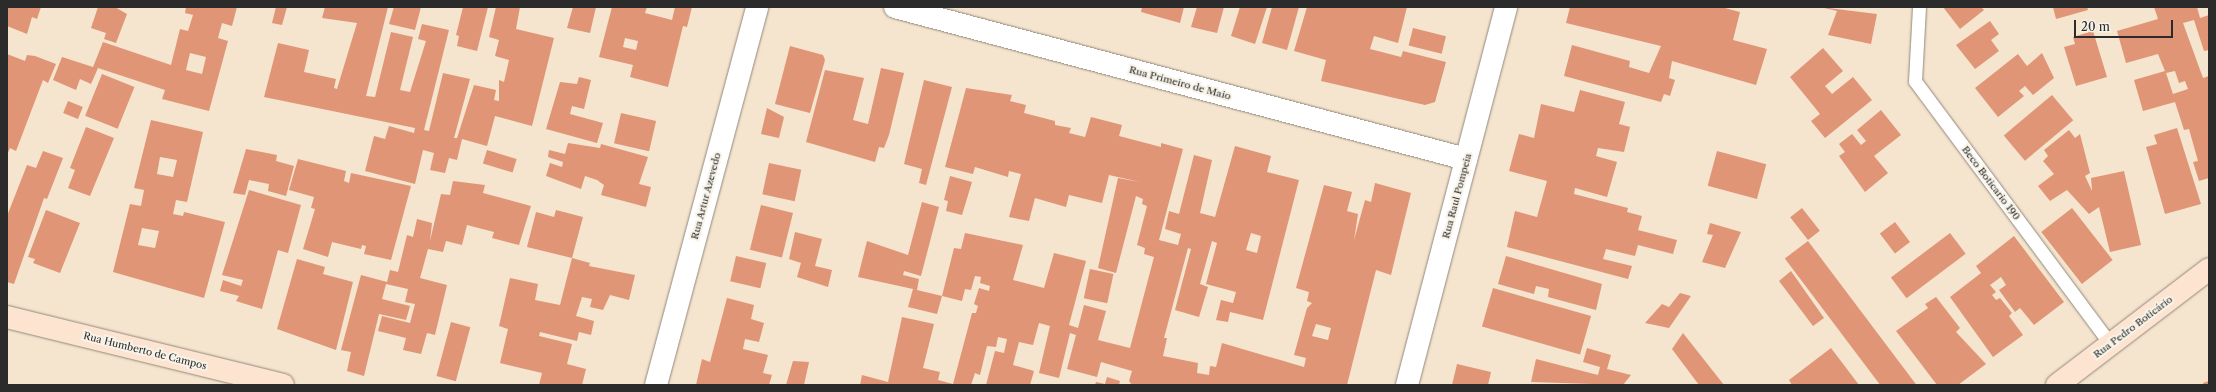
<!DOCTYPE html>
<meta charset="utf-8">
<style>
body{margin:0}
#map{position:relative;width:2216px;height:392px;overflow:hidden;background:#f5e4ce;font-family:"Libre Caslon Text",serif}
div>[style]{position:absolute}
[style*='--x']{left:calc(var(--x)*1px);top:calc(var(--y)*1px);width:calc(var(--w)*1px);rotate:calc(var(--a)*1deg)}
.building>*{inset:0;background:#e09576;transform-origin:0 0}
.roads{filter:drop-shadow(0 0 1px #90887c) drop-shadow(0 0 1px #90887c)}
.lane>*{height:13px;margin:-6.5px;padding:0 6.5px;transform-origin:6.5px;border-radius:6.5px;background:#fff}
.street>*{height:22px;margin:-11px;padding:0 11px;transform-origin:11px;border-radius:11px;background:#fff}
.secondary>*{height:22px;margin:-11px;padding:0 11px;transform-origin:11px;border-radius:11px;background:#fde4d1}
span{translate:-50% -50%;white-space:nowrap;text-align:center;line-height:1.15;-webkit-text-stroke:4px #f7f3e8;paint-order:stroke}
.street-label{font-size:10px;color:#2b2b2b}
.frame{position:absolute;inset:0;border:8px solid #2b2b2b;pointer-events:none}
.scale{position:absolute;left:2074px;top:20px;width:99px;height:18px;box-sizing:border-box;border:2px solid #2b2b2b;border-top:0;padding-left:5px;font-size:12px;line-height:14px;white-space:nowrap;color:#2b2b2b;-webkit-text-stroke:3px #f7f3e8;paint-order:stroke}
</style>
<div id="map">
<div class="building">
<i style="clip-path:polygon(7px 7px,41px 7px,37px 19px,32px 17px,27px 34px,7px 26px)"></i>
<i style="clip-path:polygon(98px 7px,115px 7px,127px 14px,116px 43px,104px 39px,106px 33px,91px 28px)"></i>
<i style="clip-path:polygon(evenodd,186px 7px,237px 7px,232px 26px,222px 23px,218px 38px,228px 41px,209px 111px,162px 99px,165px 90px,98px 68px,91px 84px,80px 79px,76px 90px,53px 80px,62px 57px,93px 67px,103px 42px,171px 65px,180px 29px,188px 31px,193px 15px,185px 13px,186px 7px,190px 53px,206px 57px,202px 74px,186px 70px,190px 53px)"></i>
<i style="clip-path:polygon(276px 7px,287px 7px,282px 25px,272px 23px)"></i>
<i style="clip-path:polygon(325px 7px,388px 7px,366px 96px,375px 97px,391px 32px,413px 37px,400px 90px,410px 92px,426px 41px,418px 39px,422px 24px,449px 30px,424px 130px,429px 131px,443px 73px,470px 79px,454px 138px,457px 138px,474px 85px,496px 90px,494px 100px,499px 101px,499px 80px,504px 82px,509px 60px,495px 56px,499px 40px,489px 37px,496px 7px,520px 7px,516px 29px,554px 38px,532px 126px,495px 116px,487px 146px,462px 139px,457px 160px,449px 158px,445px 173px,430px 170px,434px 153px,423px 150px,415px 184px,365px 171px,374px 136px,385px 139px,389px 126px,414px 133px,415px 128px,264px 97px,278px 43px,309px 50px,304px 72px,336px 79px,334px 88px,337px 89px,357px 23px,322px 18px)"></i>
<i style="clip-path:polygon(394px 7px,421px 7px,415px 30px,389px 24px)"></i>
<i style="clip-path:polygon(463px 7px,488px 7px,477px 51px,457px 46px,459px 36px,456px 35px)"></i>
<i style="clip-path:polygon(573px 7px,596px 7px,590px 33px,567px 28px)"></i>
<i style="clip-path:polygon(evenodd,612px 7px,647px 7px,645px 13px,672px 20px,675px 7px,692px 7px,687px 27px,683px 26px,668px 87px,630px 77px,633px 65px,599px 57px,612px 7px,625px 38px,638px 41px,636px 50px,623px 47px,625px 38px)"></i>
<i style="clip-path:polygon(1142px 7px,1184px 7px,1180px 23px,1141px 12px)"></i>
<i style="clip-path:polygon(1197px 7px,1224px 7px,1217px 33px,1191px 27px)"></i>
<i style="clip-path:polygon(1240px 7px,1267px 7px,1255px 44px,1231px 36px)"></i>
<i style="clip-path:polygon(1272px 7px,1299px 7px,1287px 50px,1262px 43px)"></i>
<i style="clip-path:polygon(1307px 7px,1407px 7px,1398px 43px,1374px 36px,1370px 49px,1401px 57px,1403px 51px,1446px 62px,1435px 102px,1425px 105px,1321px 81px,1326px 60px,1294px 51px)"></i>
<i style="clip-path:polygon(1570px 7px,1721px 7px,1740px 12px,1733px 40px,1767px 49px,1756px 85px,1672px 61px,1669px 78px,1675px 80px,1670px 96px,1664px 94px,1661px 102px,1564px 76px,1572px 45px,1630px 61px,1629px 67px,1649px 73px,1661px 46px,1566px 23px)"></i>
<i style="clip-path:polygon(1820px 7px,1877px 14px,1871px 44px,1828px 35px,1837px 11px)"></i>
<i style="clip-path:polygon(1943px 7px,1981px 7px,1984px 10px,1960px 29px)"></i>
<i style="clip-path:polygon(2053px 7px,2087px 7px,2088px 10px,2056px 19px)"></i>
<i style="clip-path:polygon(evenodd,2154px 7px,2197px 7px,2200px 18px,2209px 15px,2209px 50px,2204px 51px,2194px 20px,2183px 23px,2203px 78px,2209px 76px,2209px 178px,2199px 181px,2193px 162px,2198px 161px,2189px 129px,2184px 130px,2175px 102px,2143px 111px,2134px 80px,2165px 71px,2158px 54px,2126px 63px,2117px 31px,2158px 19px,2154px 7px,2175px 71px,2179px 83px,2185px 81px,2188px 89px,2173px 94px,2166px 73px,2175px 71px)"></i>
<i style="clip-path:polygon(1990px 21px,1999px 34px,1991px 40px,1999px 51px,1975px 69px,1956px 45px)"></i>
<i style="left:1413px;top:28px;width:34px;height:18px;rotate:14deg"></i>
<i style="clip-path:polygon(2093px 31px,2107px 77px,2076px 86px,2064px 47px,2075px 44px,2073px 37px)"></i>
<i style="clip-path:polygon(790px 46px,823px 55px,825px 60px,810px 113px,775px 104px)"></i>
<i style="clip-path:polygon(1823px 48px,1843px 71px,1825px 86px,1832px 94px,1853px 77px,1872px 100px,1825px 138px,1811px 121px,1820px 114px,1790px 77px)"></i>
<i style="clip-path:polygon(2042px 53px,2054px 78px,2033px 95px,2025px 86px,2019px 91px,2024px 96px,1998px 117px,1975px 88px,2018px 54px,2027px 66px)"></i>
<i style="clip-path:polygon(7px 54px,25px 61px,27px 55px,35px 56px,56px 64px,48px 83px,43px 80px,16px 151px,10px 148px,7px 155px)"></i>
<i style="clip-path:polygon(881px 68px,904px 73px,889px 135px,884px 148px,879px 147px,875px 162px,806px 142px,825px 70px,864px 78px,853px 120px,868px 124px)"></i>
<i style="left:102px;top:74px;width:35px;height:45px;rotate:22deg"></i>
<i style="clip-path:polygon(579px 77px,591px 80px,584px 109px,572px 106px,570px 114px,603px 123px,597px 143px,546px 129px,560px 82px,577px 84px)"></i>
<i style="clip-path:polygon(924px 80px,952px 87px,926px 185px,919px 183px,922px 169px,904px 164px)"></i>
<i style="clip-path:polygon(evenodd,966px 88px,1012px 95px,1010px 101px,1026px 105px,1024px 113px,1055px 121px,1055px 125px,1071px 128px,1069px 133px,1085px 137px,1091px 117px,1122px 125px,1119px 136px,1161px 147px,1161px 143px,1183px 149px,1159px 240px,1178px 245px,1181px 234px,1165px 229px,1169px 211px,1179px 214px,1194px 155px,1212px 160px,1200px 213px,1215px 217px,1235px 146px,1271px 156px,1267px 172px,1299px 180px,1263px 320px,1230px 312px,1228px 322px,1216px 320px,1221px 300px,1233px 303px,1236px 292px,1206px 284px,1217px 243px,1212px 241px,1200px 284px,1208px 287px,1199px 317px,1175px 310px,1191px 249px,1188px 248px,1164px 338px,1167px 338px,1163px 356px,1198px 363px,1197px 373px,1209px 375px,1210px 366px,1216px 367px,1222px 343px,1304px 367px,1306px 358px,1294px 355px,1307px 308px,1312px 303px,1307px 301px,1309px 292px,1296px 288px,1324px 185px,1352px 192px,1347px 211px,1358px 214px,1354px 240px,1365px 200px,1371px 202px,1375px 183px,1411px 193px,1391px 275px,1376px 270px,1347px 385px,1132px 385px,1129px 381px,1132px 371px,1101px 362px,1097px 377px,1067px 369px,1076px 335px,1070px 333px,1059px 378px,1039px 373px,1050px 326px,1039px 323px,1033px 345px,1019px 342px,1013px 365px,1034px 371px,1030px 385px,986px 385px,995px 351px,1004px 353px,1007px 339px,998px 337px,996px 347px,987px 346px,980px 375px,975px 373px,971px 385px,860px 385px,862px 375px,888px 382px,902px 317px,934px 324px,923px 368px,940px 372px,938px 380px,953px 384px,972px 313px,976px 313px,978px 306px,974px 304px,979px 288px,989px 291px,990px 286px,980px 283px,981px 277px,975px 276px,971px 290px,965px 289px,962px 301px,942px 296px,937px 314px,908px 307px,913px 289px,858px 277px,867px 241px,908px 255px,922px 202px,939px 207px,921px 276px,904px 271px,903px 275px,919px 279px,917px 290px,942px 296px,954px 248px,961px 249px,965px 233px,1023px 245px,1013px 280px,1044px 288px,1054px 253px,1086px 261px,1069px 325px,1078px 328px,1084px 305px,1106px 311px,1098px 340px,1130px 348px,1154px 257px,1144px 254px,1145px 248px,1137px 245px,1147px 206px,1142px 204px,1143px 199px,1136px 196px,1116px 273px,1098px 268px,1118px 178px,1140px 182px,1109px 175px,1102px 203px,1069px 195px,1066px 207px,1035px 198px,1029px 221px,1009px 217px,1021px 174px,1009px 171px,1008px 177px,975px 167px,973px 174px,945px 167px,966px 88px,1251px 233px,1261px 236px,1257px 253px,1246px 250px,1251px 233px,966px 88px,1316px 324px,1331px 328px,1328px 340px,1312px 336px,1316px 324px)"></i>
<i style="clip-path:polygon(1580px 90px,1625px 102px,1619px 124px,1630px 127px,1624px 152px,1598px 148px,1596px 156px,1617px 162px,1607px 197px,1575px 188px,1574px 194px,1628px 208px,1627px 212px,1642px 216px,1638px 230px,1677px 240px,1673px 254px,1638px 245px,1635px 256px,1606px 249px,1603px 259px,1632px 266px,1628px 279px,1507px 247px,1515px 211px,1537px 217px,1547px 181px,1509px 171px,1519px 134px,1534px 138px,1541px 104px,1574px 112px)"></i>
<i style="left:2052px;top:95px;width:33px;height:63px;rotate:50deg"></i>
<i style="left:68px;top:101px;width:16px;height:13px;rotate:22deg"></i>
<i style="clip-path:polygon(767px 108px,784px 117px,779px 138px,761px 134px)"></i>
<i style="clip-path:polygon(1881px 110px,1901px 135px,1874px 156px,1888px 173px,1865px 192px,1839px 156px,1845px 152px,1839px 144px,1852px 134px,1861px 145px,1866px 141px,1857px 130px)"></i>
<i style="left:621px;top:113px;width:36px;height:31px;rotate:13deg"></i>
<i style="clip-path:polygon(evenodd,151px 120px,203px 132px,187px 202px,176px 200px,173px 214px,183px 216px,184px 212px,225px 222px,204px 298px,113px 272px,130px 204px,141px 206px,144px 190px,134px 188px,151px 120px,160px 157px,177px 160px,173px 177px,157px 174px,160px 157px,151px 120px,142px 228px,159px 231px,155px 248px,138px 245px,142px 228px)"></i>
<i style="clip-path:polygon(86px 127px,114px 138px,90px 196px,68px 188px,75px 170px,70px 168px)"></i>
<i style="clip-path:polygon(2177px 128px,2201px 204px,2165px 214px,2146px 147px,2157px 144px,2154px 135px)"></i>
<i style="clip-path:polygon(2069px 130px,2075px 138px,2080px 134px,2090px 173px,2085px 176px,2092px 191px,2091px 178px,2124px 171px,2141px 245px,2110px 252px,2099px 207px,2089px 214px,2067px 190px,2050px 201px,2038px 186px,2054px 174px,2043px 161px,2048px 156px,2044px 150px)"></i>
<i style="clip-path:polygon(568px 143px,600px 148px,601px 144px,648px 157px,639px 184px,651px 187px,646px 207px,601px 195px,604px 185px,597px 180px,585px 176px,581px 189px,546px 176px,550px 163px,562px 167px,563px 162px,548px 157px,549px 150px,565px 154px)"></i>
<i style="clip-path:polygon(246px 149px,277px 155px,276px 161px,294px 166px,286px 196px,268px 191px,269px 184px,249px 180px,245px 195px,233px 193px)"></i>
<i style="left:487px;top:150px;width:31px;height:14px;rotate:17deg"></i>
<i style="clip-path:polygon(43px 151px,63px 158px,47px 199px,44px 198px,14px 284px,7px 282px,7px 216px,27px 165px,36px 168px)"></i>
<i style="left:1717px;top:151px;width:51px;height:36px;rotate:15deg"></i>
<i style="clip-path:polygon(298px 159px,346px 171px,344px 181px,349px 183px,351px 173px,411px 186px,391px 260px,364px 254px,366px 246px,362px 245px,361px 249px,332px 242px,328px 257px,303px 249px,315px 209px,311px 208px,314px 197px,289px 190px)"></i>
<i style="left:769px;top:163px;width:33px;height:32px;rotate:12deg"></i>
<i style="clip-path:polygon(950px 176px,972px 182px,962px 215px,946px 211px,948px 201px,944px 200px)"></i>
<i style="clip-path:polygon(453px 181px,485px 185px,483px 193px,531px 206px,519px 245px,492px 238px,494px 232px,467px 225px,462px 245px,446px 241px,443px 252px,428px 249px,420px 278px,447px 285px,435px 335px,427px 333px,421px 354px,403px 350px,406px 338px,378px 331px,382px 316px,410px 323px,415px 304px,405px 302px,408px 289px,386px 284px,382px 299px,410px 306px,406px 320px,379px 314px,364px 376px,347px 371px,351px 352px,341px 350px,361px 275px,387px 282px,390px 270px,398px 272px,407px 235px,413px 237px,417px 219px,432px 223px,430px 241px,441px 194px,450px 195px)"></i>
<i style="clip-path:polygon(249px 190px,301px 205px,288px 253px,278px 250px,262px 309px,236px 301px,239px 296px,220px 291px,223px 280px,241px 286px,243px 280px,222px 275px)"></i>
<i style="left:761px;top:205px;width:33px;height:46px;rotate:14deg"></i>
<i style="left:1802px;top:208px;width:29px;height:15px;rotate:52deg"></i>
<i style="left:2072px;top:208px;width:66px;height:39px;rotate:52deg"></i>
<i style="clip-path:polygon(46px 210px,80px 223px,60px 273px,33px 263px,35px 259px,28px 257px)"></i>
<i style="clip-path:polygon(556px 210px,583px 217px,572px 258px,527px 247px,536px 212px,554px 217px)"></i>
<i style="left:1895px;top:222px;width:25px;height:19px;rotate:53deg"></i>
<i style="clip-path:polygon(1710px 223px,1741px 232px,1725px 268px,1702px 262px,1713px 235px,1707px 234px)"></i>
<i style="clip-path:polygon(795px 232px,822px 239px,815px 266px,832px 270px,828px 287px,797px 277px,801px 263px,789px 259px)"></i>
<i style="left:1950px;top:233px;width:26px;height:74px;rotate:53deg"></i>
<i style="clip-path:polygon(2014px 236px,2064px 302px,2034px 325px,2020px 308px,2015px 312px,1999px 290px,2006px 285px,2001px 277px,1990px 285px,1996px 292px,1992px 295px,1996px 300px,2000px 298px,2012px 313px,2009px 316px,2023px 335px,1993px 357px,1950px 297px,1981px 273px,1976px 266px)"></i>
<i style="left:1808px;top:241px;width:181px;height:29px;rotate:53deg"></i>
<i style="left:736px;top:256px;width:31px;height:26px;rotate:13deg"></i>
<i style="clip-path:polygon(1506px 256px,1602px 284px,1596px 310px,1548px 297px,1549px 289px,1536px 286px,1534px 294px,1498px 284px)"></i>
<i style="clip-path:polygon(572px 258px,590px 263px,589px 266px,635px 275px,629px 300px,610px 295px,603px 310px,590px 307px,592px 299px,582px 297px,576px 316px,594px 321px,591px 335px,579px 332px,577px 341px,540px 332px,539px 336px,572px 344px,567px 364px,586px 369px,582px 385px,539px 385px,542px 373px,500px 363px,508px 329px,499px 326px,510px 278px,538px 284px,535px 300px,560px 305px)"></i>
<i style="clip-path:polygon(297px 259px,325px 267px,323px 274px,353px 282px,336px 350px,277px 329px)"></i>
<i style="left:1090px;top:269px;width:24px;height:30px;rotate:12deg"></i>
<i style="clip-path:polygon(1791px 271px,1824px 318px,1813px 326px,1779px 281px)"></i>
<i style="left:1493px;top:288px;width:102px;height:40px;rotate:16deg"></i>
<i style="clip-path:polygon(1680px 293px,1691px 296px,1669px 328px,1645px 323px,1662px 304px,1669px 307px)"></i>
<i style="clip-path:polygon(1936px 297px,1960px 328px,1956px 332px,1986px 364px,1958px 385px,1937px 385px,1896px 331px,1928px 308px,1925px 304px)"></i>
<i style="clip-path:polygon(727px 298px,754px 305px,751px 319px,764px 323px,759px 342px,745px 339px,743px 349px,768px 355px,763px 373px,772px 375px,769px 385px,696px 385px,702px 359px,710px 362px)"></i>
<i style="left:451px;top:322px;width:20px;height:56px;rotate:15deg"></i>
<i style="clip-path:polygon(1683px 333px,1724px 385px,1699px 385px,1672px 349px)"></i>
<i style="clip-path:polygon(1587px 348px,1611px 355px,1607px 369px,1631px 375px,1623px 385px,1531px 382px,1536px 359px,1598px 375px,1600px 367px,1583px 362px)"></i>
<i style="clip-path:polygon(1831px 348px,1859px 385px,1792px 385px,1789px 380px)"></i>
<i style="clip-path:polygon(793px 361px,809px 362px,804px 385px,786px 385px)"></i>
<i style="clip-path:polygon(1457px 364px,1491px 372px,1488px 385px,1452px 385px)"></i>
<i style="clip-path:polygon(1107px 377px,1120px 381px,1119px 385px,1095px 385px,1096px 382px,1105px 384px)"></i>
<i style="clip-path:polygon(2209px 381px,2209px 385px,2203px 385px,2203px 383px)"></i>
</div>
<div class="roads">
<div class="lane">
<i style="--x:1919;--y:7;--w:74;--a:93.1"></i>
<i style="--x:1915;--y:81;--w:329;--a:53.4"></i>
</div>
<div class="street">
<i style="--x:895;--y:7;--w:591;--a:14.91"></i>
<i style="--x:656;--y:385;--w:391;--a:-75"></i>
<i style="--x:1407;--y:385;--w:391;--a:-75.3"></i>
</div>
<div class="secondary">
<i style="--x:7;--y:317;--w:284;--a:13.8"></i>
<i style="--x:2057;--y:385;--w:191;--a:-37.3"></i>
</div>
</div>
<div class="street-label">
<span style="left:1180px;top:83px;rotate:15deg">Rua Primeiro de Maio</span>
<span style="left:1991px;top:183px;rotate:53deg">Beco Boticario 190</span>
<span style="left:706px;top:196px;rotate:-75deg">Rua Artur Azevedo</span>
<span style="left:1457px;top:196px;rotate:-75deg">Rua Raul Pompeia</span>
<span style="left:2133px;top:327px;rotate:-37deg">Rua Pedro Boticário</span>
<span style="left:145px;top:351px;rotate:14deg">Rua Humberto de Campos</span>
</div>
<div class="frame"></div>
<div class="scale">20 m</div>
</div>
